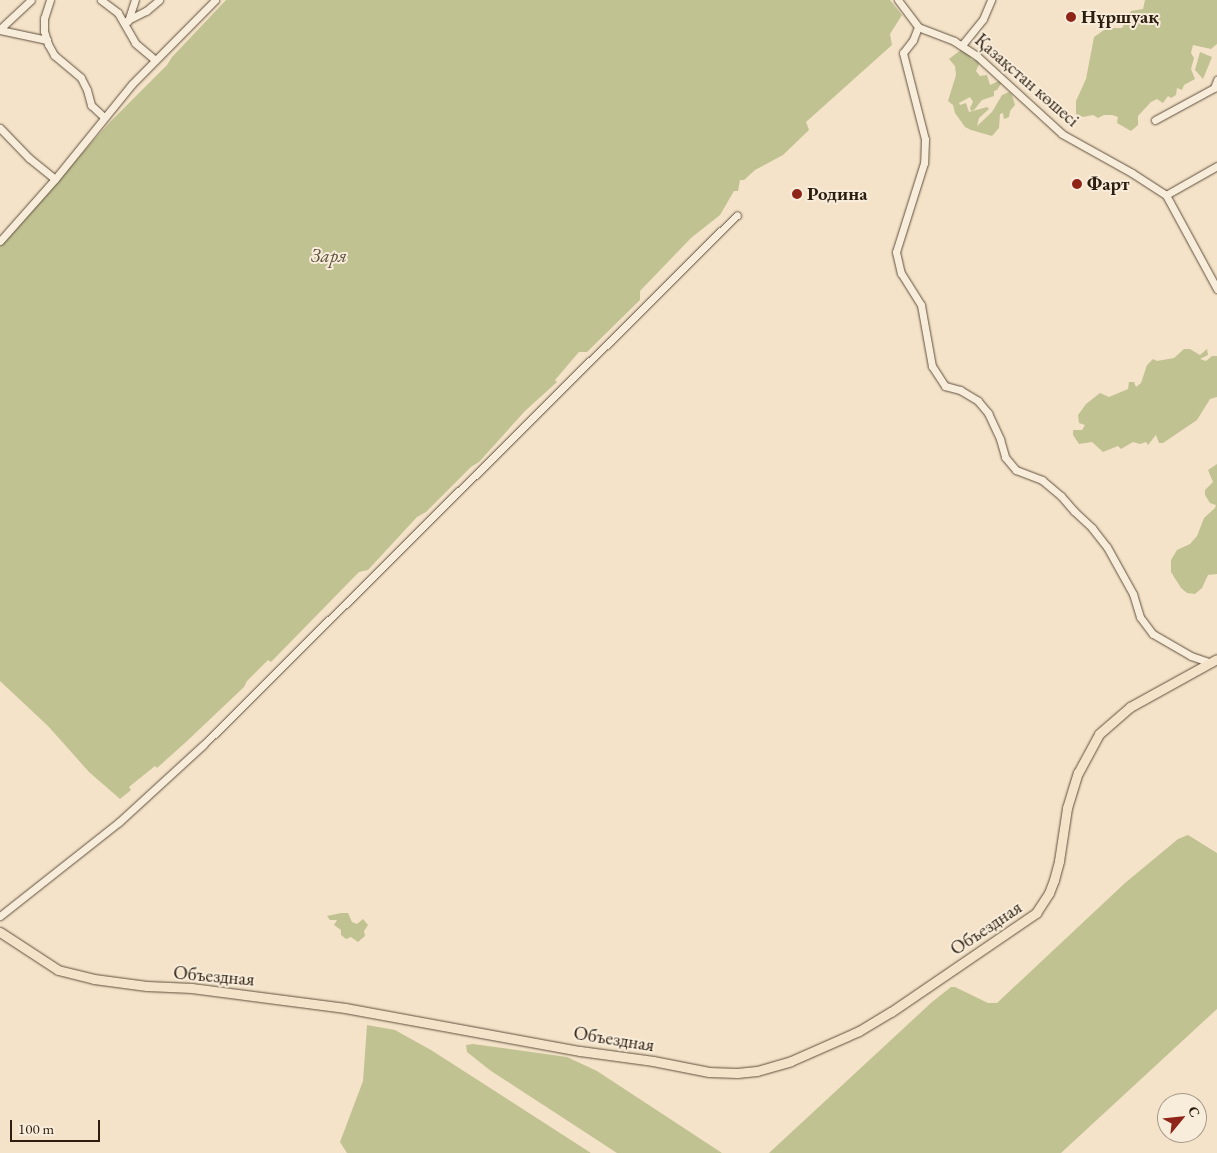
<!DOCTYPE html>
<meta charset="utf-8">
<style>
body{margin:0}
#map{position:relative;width:1217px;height:1153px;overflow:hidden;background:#f4e3c8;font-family:"EB Garamond",serif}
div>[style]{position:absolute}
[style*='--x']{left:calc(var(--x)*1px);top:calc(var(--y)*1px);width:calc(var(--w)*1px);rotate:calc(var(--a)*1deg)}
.green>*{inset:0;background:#c1c292}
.roads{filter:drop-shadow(0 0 1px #5f4f3e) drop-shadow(0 0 1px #5f4f3e)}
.minor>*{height:7px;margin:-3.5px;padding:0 3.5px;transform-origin:3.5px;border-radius:3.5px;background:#f8eddb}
.major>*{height:9px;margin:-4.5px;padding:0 4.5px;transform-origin:4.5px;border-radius:4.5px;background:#f4e3c8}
.dots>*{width:14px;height:14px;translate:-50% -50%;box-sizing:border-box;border:2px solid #f8eddb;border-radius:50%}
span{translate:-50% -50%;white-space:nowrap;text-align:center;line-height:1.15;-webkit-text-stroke:4px #f8eddb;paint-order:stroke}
.poi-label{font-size:19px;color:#2d1e10;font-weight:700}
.left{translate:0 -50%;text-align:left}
.street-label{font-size:19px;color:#2d1e10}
.park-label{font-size:19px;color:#594f37;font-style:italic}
.north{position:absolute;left:1157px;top:1093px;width:50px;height:50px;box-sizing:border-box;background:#f8eddb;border:1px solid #a79a8a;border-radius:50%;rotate:62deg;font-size:14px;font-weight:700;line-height:20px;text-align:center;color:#2d1e10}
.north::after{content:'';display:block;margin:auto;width:18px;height:22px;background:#8f2418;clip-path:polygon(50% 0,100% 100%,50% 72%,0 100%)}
.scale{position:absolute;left:10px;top:1120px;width:90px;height:22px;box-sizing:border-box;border:2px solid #2d1e10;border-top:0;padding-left:6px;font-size:15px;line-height:18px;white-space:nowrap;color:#2d1e10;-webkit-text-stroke:4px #f8eddb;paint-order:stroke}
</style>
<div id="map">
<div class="green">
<i style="clip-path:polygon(226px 0,890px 0,902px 15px,890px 34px,892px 45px,806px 122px,809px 130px,783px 155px,755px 170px,744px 180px,740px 180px,738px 191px,734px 191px,720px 215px,691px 238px,640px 291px,640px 300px,587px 352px,579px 352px,555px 380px,557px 382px,525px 411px,479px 462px,471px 467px,426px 512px,417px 517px,368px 570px,359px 572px,271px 662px,268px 660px,247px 681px,244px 687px,186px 742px,157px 768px,155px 766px,129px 787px,131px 790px,120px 799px,89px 772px,48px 726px,0 681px,0 245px,110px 122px,167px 65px,172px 57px)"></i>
<i style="clip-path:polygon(1145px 0,1217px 0,1217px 44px,1211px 49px,1193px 45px,1191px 53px,1194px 58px,1191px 69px,1195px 79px,1184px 85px,1182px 90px,1177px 88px,1176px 95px,1171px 98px,1168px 96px,1163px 103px,1157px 99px,1151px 102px,1138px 116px,1138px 125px,1131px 131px,1117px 123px,1118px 117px,1112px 115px,1104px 115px,1098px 118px,1093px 115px,1083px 117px,1076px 114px,1076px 101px,1086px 79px,1094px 37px,1107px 28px,1122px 28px,1131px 11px,1143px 9px)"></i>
<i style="clip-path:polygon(962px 49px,969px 51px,971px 59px,980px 62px,976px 71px,980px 76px,987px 75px,990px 85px,1001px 80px,1002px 82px,997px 90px,994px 91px,994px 96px,982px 100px,974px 110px,971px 111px,970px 108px,973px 102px,970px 97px,959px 103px,960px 105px,966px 103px,969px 112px,987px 107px,989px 109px,979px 118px,977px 126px,992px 112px,1002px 95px,1009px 92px,1012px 95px,1015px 105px,1010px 111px,1009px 117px,1004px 119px,1003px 113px,1000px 114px,999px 128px,992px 136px,971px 130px,965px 127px,955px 113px,953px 105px,948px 101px,956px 75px,955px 66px,949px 59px)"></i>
<i style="clip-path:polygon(1200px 52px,1212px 57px,1203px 79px,1195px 70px)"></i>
<i style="clip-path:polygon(1184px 349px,1190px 349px,1200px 355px,1207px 349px,1208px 355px,1200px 359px,1206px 361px,1212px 356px,1217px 356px,1217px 397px,1210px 399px,1197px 420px,1163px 443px,1159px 443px,1156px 435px,1148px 445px,1146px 442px,1140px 444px,1133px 442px,1121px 449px,1118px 446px,1103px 452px,1092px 442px,1079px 444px,1073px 435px,1073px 430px,1082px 430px,1085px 425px,1079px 423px,1078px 415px,1086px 404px,1100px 393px,1109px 397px,1128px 389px,1129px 382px,1134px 382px,1136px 387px,1141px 383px,1147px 365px,1153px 359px,1157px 361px,1174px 358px)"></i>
<i style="clip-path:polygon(1217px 464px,1217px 574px,1208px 575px,1202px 588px,1195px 594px,1187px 593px,1181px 588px,1171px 572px,1171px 560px,1177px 550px,1190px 544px,1197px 536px,1204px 518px,1215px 508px,1216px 505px,1210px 503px,1205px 495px,1205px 490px,1213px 482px,1208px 470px)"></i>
<i style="clip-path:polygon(1188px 835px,1217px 853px,1217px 1009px,1061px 1153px,769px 1153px,932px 1002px,951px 987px,955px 987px,988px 1003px,997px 1003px,1125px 883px,1178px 839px)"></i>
<i style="clip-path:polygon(341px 913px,348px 913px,352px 922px,357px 924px,363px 919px,368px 925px,364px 931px,365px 936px,358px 942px,351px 937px,346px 939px,341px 935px,341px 930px,334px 925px,337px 920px,330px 920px,327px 916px)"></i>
<i style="clip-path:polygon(367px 1025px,395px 1030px,431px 1050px,591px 1153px,347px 1153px,340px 1142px,363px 1081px)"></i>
<i style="clip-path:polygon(473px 1044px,567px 1057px,597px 1071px,722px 1153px,617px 1153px,491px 1071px,467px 1052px,466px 1045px)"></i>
</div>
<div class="roads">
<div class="minor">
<i style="--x:50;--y:0;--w:19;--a:108"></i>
<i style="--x:44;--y:18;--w:13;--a:90"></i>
<i style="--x:44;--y:31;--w:14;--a:73"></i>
<i style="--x:48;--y:44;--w:13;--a:61"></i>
<i style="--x:54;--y:55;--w:35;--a:40"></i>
<i style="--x:81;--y:78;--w:13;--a:63"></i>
<i style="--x:87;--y:90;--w:16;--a:75"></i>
<i style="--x:91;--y:105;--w:18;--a:43"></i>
<i style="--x:101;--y:0;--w:21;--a:37"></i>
<i style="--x:118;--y:13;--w:34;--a:60"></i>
<i style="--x:135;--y:43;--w:26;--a:40"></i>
<i style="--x:898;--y:0;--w:34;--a:53"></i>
<i style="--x:918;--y:27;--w:39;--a:21"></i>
<i style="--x:954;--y:41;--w:27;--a:33"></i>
<i style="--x:977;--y:56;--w:115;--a:42.5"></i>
<i style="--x:1062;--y:134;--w:80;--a:29.1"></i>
<i style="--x:1132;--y:173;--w:40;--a:32.9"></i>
<i style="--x:1166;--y:195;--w:107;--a:61.5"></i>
<i style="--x:128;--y:21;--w:22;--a:-72"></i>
<i style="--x:124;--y:22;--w:25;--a:-27"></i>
<i style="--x:146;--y:11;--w:17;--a:-40"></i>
<i style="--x:918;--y:27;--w:14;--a:111"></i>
<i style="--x:913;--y:40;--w:16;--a:128"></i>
<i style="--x:903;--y:53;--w:89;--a:75.7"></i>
<i style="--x:925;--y:139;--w:24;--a:92"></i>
<i style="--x:924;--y:163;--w:93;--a:107.5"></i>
<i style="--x:896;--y:252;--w:22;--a:77"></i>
<i style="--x:901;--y:273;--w:38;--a:58"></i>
<i style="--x:921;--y:305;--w:62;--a:79.8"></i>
<i style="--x:932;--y:366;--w:24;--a:57"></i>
<i style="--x:945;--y:386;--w:16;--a:15"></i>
<i style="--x:960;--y:390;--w:21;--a:31"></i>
<i style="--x:978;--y:401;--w:16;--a:50"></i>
<i style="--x:988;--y:413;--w:29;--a:65"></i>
<i style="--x:1000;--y:439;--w:19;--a:74"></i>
<i style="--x:1005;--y:457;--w:17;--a:50"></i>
<i style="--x:1016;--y:470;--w:28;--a:21"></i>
<i style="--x:1042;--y:480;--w:25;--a:40"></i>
<i style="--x:1061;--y:496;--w:20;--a:49"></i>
<i style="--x:1074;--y:511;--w:25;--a:43"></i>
<i style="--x:1092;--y:528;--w:24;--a:52"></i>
<i style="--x:1107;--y:547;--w:54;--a:61"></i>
<i style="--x:1133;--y:594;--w:24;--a:73"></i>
<i style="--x:1140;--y:617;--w:21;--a:53"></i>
<i style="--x:1153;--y:634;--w:44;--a:30.1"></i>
<i style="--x:1191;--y:656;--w:21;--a:19"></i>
<i style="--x:0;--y:29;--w:42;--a:-43.1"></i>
<i style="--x:0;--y:30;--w:48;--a:12"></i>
<i style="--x:962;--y:45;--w:33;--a:-51"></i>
<i style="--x:983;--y:19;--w:21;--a:-67"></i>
<i style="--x:1155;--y:120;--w:67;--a:-28.5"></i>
<i style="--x:1214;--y:88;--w:9;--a:-69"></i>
<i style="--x:0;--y:128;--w:42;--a:46"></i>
<i style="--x:29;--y:158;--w:33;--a:39"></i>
<i style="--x:1166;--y:195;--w:59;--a:-29.6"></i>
<i style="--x:0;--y:241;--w:83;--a:-48.4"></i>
<i style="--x:55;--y:179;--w:122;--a:-51"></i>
<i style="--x:132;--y:84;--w:118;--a:-45.3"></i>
<i style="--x:0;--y:916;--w:152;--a:-38.3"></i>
<i style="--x:119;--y:822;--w:114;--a:-42.5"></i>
<i style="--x:203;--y:745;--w:752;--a:-44.78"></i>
</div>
<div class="major">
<i style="--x:0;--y:932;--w:69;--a:33.2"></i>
<i style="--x:58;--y:970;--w:37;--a:14"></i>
<i style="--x:94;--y:979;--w:53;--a:7.5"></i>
<i style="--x:147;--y:986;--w:45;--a:2.5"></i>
<i style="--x:192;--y:988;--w:154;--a:7.4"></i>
<i style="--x:345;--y:1008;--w:239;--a:10.4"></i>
<i style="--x:580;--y:1051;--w:74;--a:7.8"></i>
<i style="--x:653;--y:1061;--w:57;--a:11.1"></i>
<i style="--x:709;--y:1072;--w:28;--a:2"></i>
<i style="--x:737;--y:1073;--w:20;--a:-6"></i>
<i style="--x:757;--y:1071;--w:35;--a:-16"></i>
<i style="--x:791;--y:1061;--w:74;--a:-23.8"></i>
<i style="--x:859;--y:1031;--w:37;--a:-31"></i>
<i style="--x:891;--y:1012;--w:176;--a:-34.3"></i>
<i style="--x:1036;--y:913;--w:24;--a:-57"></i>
<i style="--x:1049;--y:893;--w:14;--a:-69"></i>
<i style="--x:1054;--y:880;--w:20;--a:-75"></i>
<i style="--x:1059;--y:861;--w:54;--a:-81.4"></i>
<i style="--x:1067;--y:808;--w:37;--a:-73"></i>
<i style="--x:1078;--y:773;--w:44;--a:-61.7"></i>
<i style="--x:1099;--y:734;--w:41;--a:-41.1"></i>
<i style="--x:1130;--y:707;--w:99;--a:-28.9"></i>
</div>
</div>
<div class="dots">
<i style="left:1071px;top:17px;background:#8f2418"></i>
<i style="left:1077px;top:184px;background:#8f2418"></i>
<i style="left:797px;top:194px;background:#8f2418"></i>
</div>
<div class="poi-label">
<span class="left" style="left:1081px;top:17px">Нұршуақ</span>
<span class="left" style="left:1087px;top:184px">Фарт</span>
<span class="left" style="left:807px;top:194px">Родина</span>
</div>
<div class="street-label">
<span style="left:1027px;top:80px;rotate:41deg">Қазақстан көшесі</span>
<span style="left:986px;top:928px;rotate:-34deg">Объездная</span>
<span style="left:214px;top:976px;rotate:5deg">Объездная</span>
<span style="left:614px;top:1039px;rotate:9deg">Объездная</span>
</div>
<div class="park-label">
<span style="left:329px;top:256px">Заря</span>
</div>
<div class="north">С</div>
<div class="scale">100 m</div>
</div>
